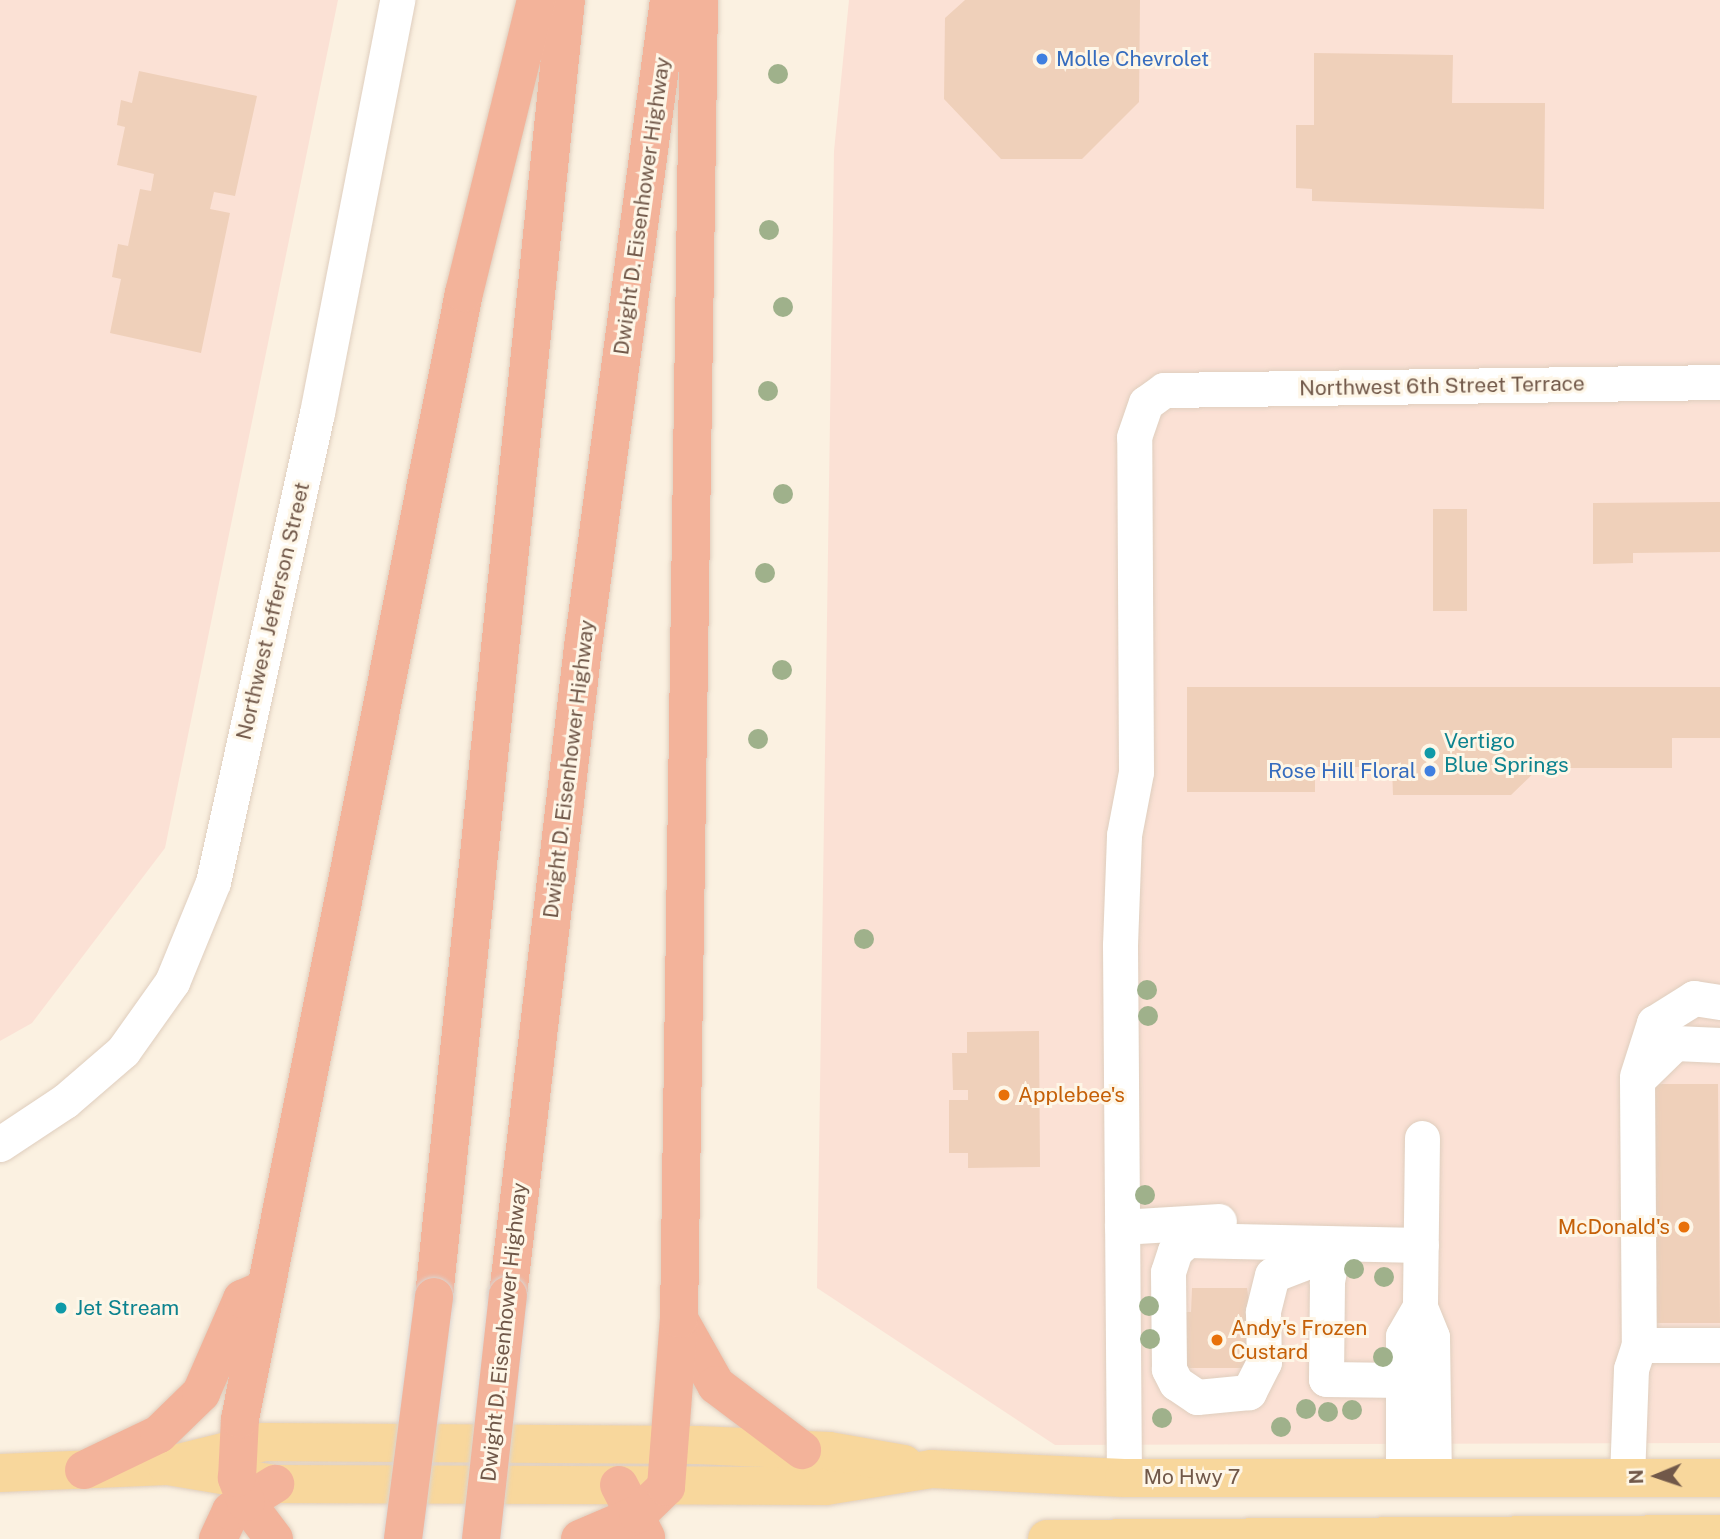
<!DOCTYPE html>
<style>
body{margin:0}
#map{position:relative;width:1720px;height:1539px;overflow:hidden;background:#fbf1e1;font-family:"Public Sans",sans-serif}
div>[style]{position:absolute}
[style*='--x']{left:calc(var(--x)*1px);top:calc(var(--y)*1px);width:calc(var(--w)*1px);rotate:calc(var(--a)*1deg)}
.commercial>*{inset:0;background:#fbe1d5}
.building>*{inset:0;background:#efd0ba;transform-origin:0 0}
.roads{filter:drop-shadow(0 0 2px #dfcebe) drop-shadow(0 0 2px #dfcebe)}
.minor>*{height:35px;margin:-17.5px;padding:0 17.5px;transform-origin:17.5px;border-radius:17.5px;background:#fff}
.major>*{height:38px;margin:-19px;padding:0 19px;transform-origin:19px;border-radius:19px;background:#f8d79c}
.highway>*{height:38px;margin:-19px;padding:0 19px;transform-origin:19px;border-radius:19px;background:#f3b39a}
.bridges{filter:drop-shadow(0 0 2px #dad4d0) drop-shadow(0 0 2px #dad4d0)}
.highway-bridge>*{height:38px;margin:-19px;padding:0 19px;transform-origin:19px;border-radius:19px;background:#f3b39a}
.trees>*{width:20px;height:20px;margin:-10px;border-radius:50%;background:#9fb18b}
.dots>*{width:19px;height:19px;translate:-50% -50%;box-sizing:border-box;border:4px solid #fef6e7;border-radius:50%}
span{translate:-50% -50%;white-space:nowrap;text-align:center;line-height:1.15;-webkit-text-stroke:6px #fef6e7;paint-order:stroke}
.shop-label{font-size:21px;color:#366cbe}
.left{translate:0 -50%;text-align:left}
.right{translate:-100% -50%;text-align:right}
.street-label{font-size:21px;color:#715849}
.culture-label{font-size:21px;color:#0d838f}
.food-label{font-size:21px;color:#c56008}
.north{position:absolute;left:1622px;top:1441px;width:70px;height:70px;-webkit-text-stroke:5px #fef6e7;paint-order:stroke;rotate:268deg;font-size:19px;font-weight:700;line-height:28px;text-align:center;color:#715849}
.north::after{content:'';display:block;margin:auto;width:24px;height:32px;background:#715849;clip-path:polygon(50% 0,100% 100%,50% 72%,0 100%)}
</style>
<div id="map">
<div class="commercial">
<i style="clip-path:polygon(0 0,338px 0,165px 848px,32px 1023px,0 1041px)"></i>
<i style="clip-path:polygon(849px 0,1720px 0,1720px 1443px,1055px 1445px,817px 1288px,834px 151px)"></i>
</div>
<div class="building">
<i style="clip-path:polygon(965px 0,1140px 0,1139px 102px,1082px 159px,1001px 159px,944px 99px,945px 18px)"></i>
<i style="clip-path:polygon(1314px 53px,1453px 55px,1452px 103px,1545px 103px,1544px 209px,1312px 201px,1312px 189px,1296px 188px,1296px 125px,1314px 125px)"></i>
<i style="clip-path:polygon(139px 71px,257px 96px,235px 196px,214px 192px,210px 209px,230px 213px,201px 353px,110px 333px,121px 279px,112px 277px,118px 244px,128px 246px,140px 189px,151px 191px,154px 174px,117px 165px,125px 127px,117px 125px,121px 100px,132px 103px)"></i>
<i style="clip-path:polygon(1720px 502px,1720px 552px,1633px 553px,1633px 563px,1593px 564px,1593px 503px)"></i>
<i style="left:1433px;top:509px;width:34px;height:102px"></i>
<i style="clip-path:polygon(1187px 687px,1720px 687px,1720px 738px,1672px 738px,1672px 768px,1539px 768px,1511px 795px,1393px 795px,1392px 767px,1315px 767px,1315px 792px,1187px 792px)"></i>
<i style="clip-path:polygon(1039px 1031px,1040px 1167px,968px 1168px,968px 1153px,949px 1153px,949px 1100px,968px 1100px,968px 1090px,953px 1090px,952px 1053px,967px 1053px,967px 1032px)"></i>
<i style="clip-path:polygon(1648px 1084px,1718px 1084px,1720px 1323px,1648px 1323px,1648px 1286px,1657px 1287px,1657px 1260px,1647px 1260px)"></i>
<i style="clip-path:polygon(1192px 1288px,1247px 1288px,1258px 1368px,1177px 1368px,1176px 1312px,1191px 1312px)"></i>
</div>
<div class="roads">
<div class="minor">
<i style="--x:1720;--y:1045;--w:45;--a:-177.5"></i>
<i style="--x:1675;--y:1043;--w:53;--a:135.8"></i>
<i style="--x:1637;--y:1080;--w:265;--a:89.6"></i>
<i style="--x:1639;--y:1345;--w:81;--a:0"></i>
<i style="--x:1637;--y:1076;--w:56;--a:-72.2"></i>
<i style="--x:1654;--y:1023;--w:47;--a:-32"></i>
<i style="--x:1694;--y:998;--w:26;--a:9"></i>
<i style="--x:1422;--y:1138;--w:169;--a:90.7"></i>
<i style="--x:1420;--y:1307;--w:32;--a:68"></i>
<i style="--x:1432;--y:1337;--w:140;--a:89.2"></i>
<i style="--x:0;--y:1144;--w:78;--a:-33.5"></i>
<i style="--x:65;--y:1101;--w:77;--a:-40.8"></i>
<i style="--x:123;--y:1051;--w:85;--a:-54.6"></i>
<i style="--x:172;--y:982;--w:108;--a:-67.7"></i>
<i style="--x:213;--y:882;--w:480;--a:-77.5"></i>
<i style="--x:317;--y:413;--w:421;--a:-79"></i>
<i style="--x:1122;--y:1227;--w:97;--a:-3.5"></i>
<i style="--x:1334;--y:1245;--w:19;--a:141"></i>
<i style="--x:1319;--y:1257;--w:50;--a:159"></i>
<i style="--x:1272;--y:1275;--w:38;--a:104"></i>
<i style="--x:1263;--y:1312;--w:50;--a:88.9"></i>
<i style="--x:1264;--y:1362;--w:34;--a:117"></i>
<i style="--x:1249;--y:1392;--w:52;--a:174.5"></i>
<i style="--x:1197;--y:1397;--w:25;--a:-146"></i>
<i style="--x:1176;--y:1383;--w:16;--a:-117"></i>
<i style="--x:1169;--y:1369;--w:97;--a:-90.6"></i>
<i style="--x:1168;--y:1272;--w:22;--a:-72"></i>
<i style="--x:1175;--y:1251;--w:16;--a:-43"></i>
<i style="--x:1187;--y:1240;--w:234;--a:1.2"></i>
<i style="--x:1334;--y:1245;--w:38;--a:101"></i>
<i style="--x:1327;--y:1282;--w:97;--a:90.6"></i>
<i style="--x:1326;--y:1379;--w:77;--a:0.7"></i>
<i style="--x:1403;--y:1477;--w:141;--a:-90"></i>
<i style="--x:1403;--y:1336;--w:34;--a:-60"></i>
<i style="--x:1124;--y:1478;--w:533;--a:-90.43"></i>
<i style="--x:1120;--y:945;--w:110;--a:-87.9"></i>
<i style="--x:1124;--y:835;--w:64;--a:-79.2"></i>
<i style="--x:1136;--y:772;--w:335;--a:-90.3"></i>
<i style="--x:1134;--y:437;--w:36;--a:-71"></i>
<i style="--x:1146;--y:403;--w:22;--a:-36"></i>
<i style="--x:1164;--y:390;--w:556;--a:-0.82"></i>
<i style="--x:1627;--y:1478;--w:109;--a:-87.9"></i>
<i style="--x:1631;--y:1369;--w:25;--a:-72"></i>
</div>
<div class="major">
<i style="--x:167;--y:1466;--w:109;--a:9.5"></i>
<i style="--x:275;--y:1484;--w:551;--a:0.21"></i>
<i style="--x:826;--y:1486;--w:107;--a:-9.1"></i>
<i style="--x:932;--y:1469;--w:192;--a:2.7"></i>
<i style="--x:1124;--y:1478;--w:596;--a:0"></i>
<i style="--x:0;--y:1473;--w:167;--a:-2.4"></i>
<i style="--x:167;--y:1466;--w:100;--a:-13.9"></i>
<i style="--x:264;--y:1442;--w:434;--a:0.4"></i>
<i style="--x:698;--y:1445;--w:131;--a:2.6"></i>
<i style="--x:829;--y:1451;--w:76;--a:9.8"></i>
<i style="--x:1047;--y:1539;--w:673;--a:-0.43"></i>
</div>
<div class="highway">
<i style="--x:508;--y:1295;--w:652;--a:-83.4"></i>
<i style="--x:583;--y:647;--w:653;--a:-82.43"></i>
<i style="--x:434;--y:1297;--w:1304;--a:-84.19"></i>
<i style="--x:679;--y:1319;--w:76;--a:60.7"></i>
<i style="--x:716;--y:1385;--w:108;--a:37.1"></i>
<i style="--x:84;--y:1470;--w:83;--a:-25.6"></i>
<i style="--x:159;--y:1434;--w:59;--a:-44.3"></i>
<i style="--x:201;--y:1393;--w:103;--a:-66.4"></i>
<i style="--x:242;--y:1299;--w:24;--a:-24"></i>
<i style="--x:619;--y:1485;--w:59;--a:62.6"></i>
<i style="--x:218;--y:1539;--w:31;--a:-65"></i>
<i style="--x:231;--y:1511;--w:52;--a:-31.5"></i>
<i style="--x:274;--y:1539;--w:46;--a:-127.1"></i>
<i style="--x:246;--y:1502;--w:26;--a:-111"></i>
<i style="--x:237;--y:1478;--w:59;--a:-87.1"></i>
<i style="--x:240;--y:1419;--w:1148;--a:-78.75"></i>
<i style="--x:464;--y:293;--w:302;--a:-76.2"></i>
<i style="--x:580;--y:1539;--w:63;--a:-23.3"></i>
<i style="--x:638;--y:1514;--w:39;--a:-44"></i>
<i style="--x:666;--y:1487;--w:169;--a:-85.6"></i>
<i style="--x:679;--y:1319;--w:1319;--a:-89.13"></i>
</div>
</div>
<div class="bridges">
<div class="highway-bridge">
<i style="--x:403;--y:1539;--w:244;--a:-82.7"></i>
<i style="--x:481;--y:1539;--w:245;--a:-83.7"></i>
</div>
</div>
<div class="trees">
<i style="left:778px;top:74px"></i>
<i style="left:769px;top:230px"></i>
<i style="left:783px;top:307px"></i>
<i style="left:768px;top:391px"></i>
<i style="left:783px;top:494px"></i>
<i style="left:765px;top:573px"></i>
<i style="left:782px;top:670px"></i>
<i style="left:758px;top:739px"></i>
<i style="left:864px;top:939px"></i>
<i style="left:1147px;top:990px"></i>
<i style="left:1148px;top:1016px"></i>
<i style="left:1145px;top:1195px"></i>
<i style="left:1354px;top:1269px"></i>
<i style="left:1384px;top:1277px"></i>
<i style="left:1149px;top:1306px"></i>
<i style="left:1150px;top:1339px"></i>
<i style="left:1383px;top:1357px"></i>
<i style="left:1306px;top:1409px"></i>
<i style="left:1352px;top:1410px"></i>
<i style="left:1328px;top:1412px"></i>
<i style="left:1162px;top:1418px"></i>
<i style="left:1281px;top:1427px"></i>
</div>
<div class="dots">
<i style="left:1042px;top:59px;background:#3f7fe0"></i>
<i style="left:1430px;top:753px;background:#0f9aa8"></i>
<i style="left:1430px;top:771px;background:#3f7fe0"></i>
<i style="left:1004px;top:1095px;background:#e8710a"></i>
<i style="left:1684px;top:1227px;background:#e8710a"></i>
<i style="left:61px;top:1308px;background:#0f9aa8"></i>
<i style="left:1217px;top:1340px;background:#e8710a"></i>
</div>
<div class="shop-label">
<span class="left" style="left:1056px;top:59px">Molle Chevrolet</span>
<span class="right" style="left:1416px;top:771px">Rose Hill Floral</span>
</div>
<div class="street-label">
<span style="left:642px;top:206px;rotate:-82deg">Dwight D. Eisenhower Highway</span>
<span style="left:1442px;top:386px;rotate:-1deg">Northwest 6th Street Terrace</span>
<span style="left:273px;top:611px;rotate:-77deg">Northwest Jefferson Street</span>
<span style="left:569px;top:769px;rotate:-83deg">Dwight D. Eisenhower Highway</span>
<span style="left:504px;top:1332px;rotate:-84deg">Dwight D. Eisenhower Highway</span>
<span style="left:1192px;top:1477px">Mo Hwy 7</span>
</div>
<div class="culture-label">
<span class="left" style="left:1444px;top:753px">Vertigo<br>Blue Springs</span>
<span class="left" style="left:75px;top:1308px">Jet Stream</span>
</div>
<div class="food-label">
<span class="left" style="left:1018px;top:1095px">Applebee's</span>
<span class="right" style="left:1670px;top:1227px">McDonald's</span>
<span class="left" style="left:1231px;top:1340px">Andy's Frozen<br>Custard</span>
</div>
<div class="north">N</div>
</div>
